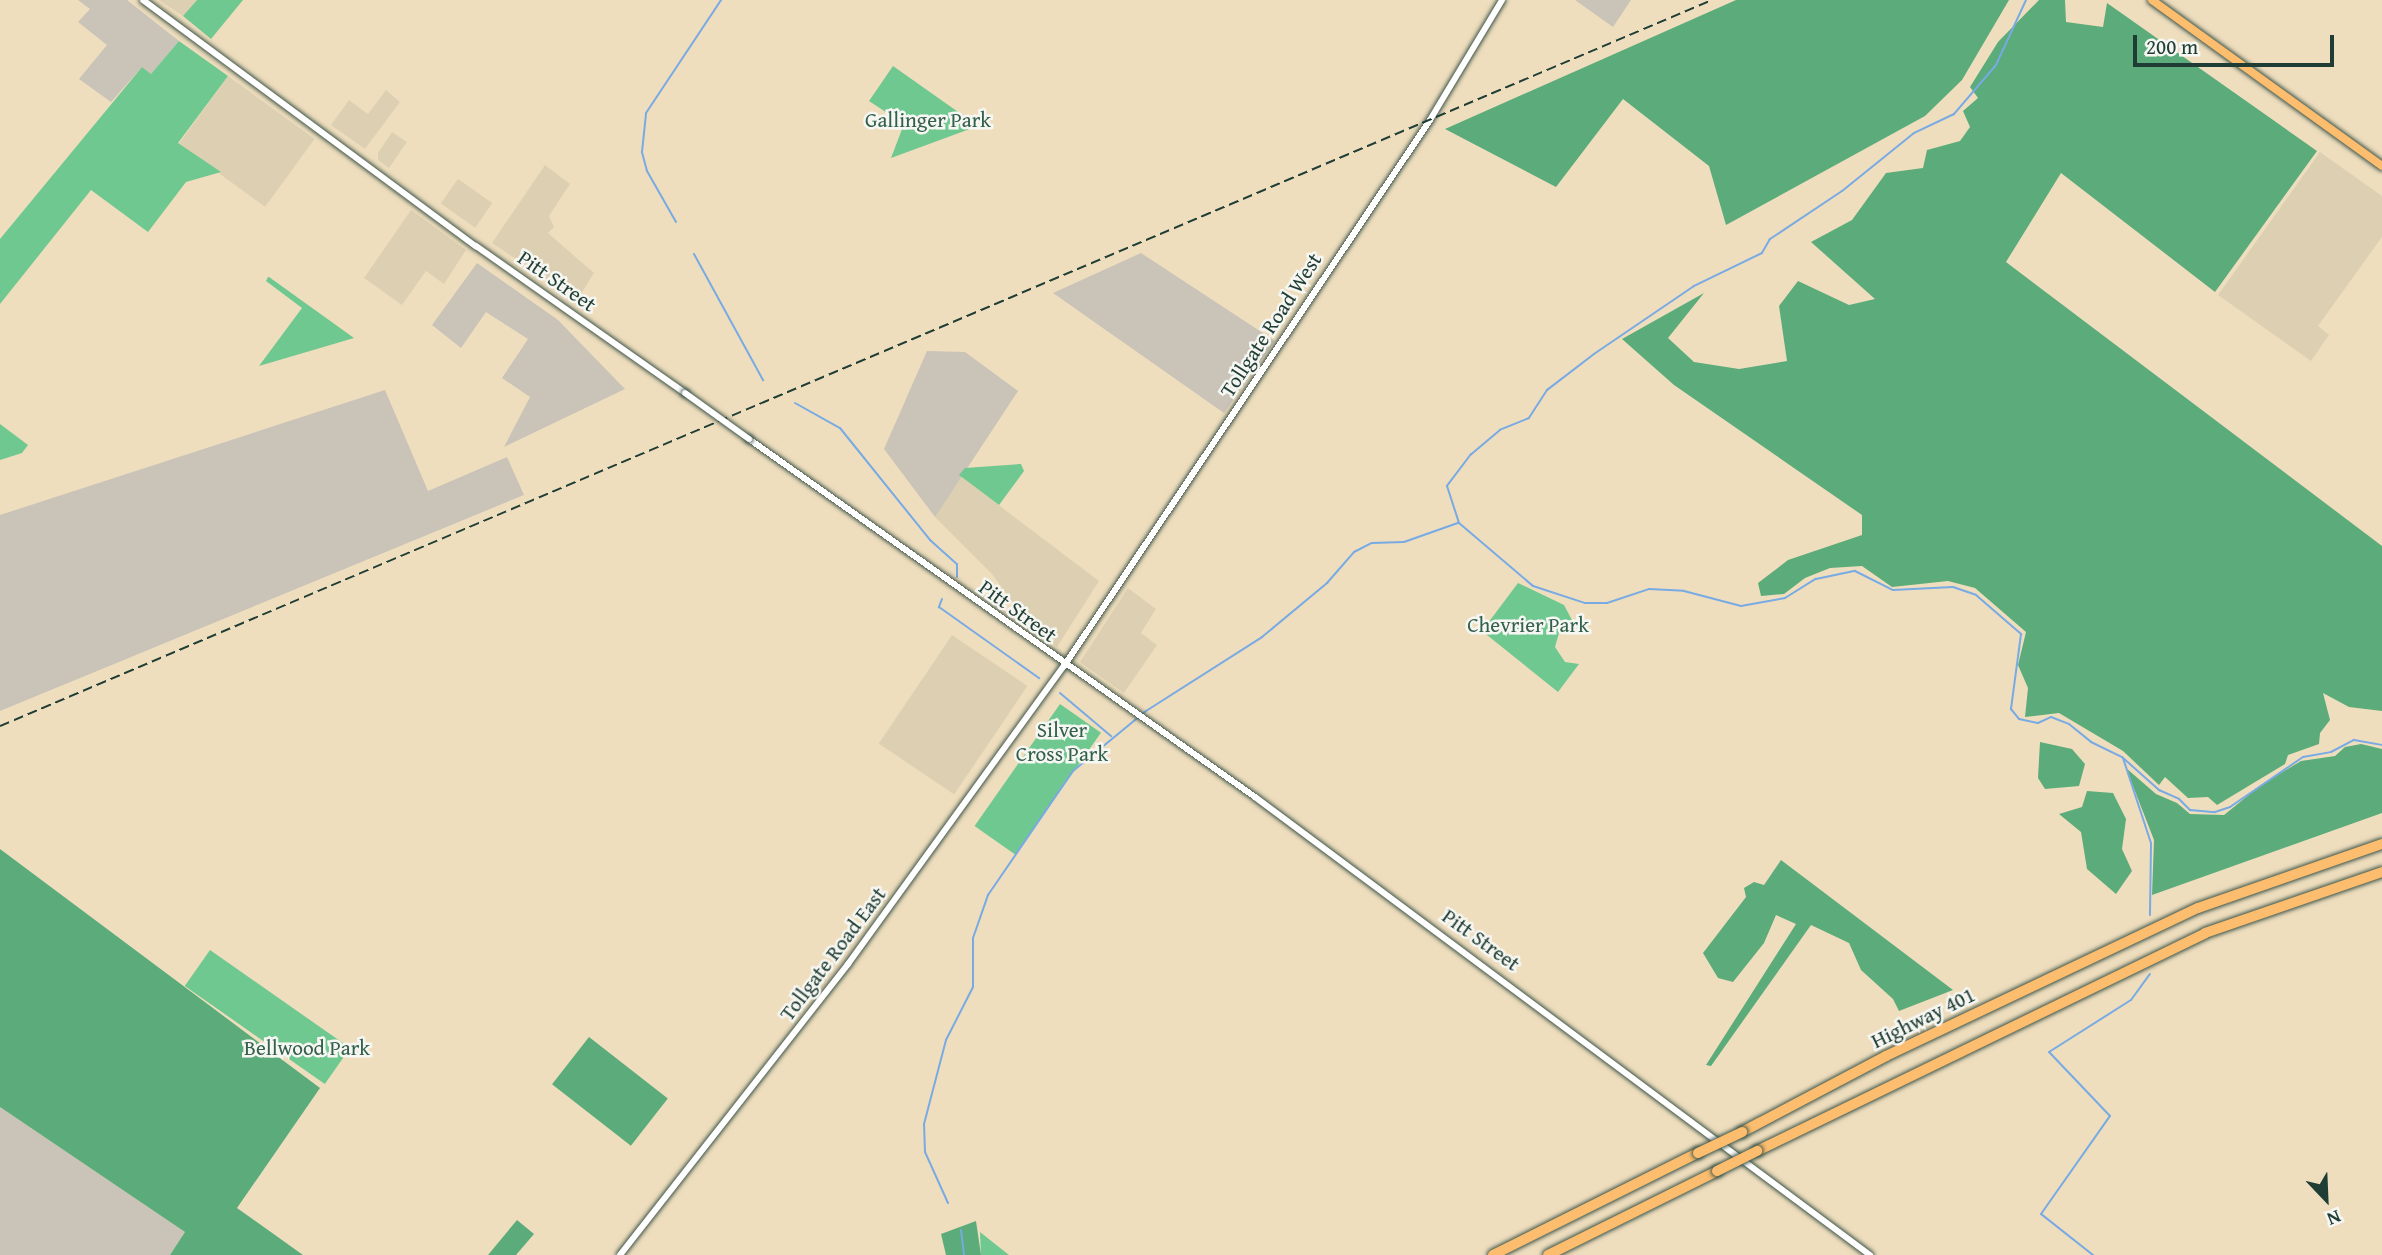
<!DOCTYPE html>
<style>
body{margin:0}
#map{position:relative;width:2382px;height:1255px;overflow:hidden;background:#efdebe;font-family:"Gentium Book Plus",serif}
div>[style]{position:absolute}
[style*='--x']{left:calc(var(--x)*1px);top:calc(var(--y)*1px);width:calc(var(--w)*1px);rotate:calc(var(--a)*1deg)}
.built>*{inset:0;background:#ddd0b2;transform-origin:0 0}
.industrial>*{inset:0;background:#c9c3b8}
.green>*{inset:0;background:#6fc88f;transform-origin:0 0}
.forest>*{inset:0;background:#5bac7a;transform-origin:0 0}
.stream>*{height:2px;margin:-1px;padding:0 1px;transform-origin:1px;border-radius:1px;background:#78aae3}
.roads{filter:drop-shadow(0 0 2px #3e5549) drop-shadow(0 0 2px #3e5549)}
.minor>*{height:6px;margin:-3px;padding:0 3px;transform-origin:3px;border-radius:3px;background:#fff}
.major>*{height:8px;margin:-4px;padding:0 4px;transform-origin:4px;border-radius:4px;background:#fcbd6f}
.highway>*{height:10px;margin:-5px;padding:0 5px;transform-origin:5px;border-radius:5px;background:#fcbd6f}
.rail>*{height:2px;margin-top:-1px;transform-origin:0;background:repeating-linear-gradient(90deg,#1f3d34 0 10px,transparent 0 15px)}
.bridges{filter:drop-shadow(0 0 2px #3e5549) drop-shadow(0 0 2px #3e5549)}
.minor-bridge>*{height:6px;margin:-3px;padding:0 3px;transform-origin:3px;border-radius:3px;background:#fff}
.highway-bridge>*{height:10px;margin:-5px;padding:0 5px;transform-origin:5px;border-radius:5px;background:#fcbd6f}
span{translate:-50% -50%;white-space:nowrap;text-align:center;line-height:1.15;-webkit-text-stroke:5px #f6f6f2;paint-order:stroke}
.park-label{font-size:21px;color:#33604b}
.street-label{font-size:21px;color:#1f3d34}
.north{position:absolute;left:2291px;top:1164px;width:70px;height:70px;-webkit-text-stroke:5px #f6f6f2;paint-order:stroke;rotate:157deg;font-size:19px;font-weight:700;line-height:28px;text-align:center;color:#1f3d34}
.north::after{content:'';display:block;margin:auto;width:24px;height:32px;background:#1f3d34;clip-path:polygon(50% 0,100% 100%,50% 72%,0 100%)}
.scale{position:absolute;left:2133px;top:35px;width:201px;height:32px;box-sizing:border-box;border:4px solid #1f3d34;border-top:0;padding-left:9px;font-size:21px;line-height:24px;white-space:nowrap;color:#1f3d34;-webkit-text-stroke:5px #f6f6f2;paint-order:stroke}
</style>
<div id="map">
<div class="built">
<i style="clip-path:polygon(159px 0,197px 0,183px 16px)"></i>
<i style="left:228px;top:76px;width:107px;height:84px;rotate:36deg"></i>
<i style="clip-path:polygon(386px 90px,400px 102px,365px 149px,331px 125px,349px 100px,368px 114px)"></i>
<i style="clip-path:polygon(392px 132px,407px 142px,389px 168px,378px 160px,378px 153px)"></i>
<i style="clip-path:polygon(2320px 152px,2382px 196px,2382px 237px,2318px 326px,2329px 335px,2311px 361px,2218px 295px)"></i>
<i style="clip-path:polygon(545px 165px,570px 184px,549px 216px,554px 227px,548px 233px,594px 273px,577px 300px,492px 243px)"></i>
<i style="left:458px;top:179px;width:42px;height:30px;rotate:35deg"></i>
<i style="clip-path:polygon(411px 210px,466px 250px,444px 284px,426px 271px,402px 305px,364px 278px)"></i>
<i style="clip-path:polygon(959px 475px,1099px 581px,1057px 647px,1030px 626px,992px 574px,935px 517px)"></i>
<i style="clip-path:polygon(1128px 588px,1156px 609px,1141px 633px,1157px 645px,1124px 693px,1080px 662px)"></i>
<i style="left:952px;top:635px;width:91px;height:131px;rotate:34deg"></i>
</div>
<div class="industrial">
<i style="clip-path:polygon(78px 0,127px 0,179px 41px,151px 74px,142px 67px,111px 102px,79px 79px,107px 45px,78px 22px,90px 9px)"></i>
<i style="clip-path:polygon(1575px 0,1631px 0,1613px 27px)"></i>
<i style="clip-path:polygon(1141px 253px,1275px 341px,1224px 413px,1053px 293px)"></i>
<i style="clip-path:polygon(477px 263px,558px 320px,625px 389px,504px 447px,530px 397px,502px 378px,528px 339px,486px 312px,461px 348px,432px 325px)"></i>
<i style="clip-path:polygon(927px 351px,965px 352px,1018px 391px,935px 517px,884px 449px)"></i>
<i style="clip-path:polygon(385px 390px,428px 491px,507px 457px,524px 495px,0 711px,0 515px)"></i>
<i style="clip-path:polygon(0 1107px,185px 1232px,170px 1255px,0 1255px)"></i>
</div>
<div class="green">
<i style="clip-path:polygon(197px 0,243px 0,211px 39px,183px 16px)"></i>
<i style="clip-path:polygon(179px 41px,228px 76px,178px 143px,221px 172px,186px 182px,148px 232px,91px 190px,0 304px,0 239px,142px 67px,151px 74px)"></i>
<i style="clip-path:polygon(893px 66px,978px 126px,891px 158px,904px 124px,869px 101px)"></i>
<i style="clip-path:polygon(268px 277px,269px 277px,354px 338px,259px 366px,302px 308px,266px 281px)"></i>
<i style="clip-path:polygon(0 424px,28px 445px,22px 453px,0 460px)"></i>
<i style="clip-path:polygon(1021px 464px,1024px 471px,999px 505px,959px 475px,965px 468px)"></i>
<i style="clip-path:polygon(1518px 583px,1564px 605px,1572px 620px,1559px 633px,1555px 647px,1565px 662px,1579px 664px,1558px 692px,1482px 631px)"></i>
<i style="left:1060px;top:704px;width:50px;height:149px;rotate:35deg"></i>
<i style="left:210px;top:950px;width:171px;height:44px;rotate:35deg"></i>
<i style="clip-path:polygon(980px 1232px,1009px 1255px,981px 1255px)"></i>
</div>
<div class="forest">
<i style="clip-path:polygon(1736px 0,2009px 0,1962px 80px,1925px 116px,1726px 225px,1709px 166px,1623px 99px,1556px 187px,1445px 129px)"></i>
<i style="clip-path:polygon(2039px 0,2065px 0,2066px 22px,2103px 27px,2107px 3px,2317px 151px,2215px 292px,2061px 173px,2006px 262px,2382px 546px,2382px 711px,2349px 707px,2323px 693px,2330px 720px,2320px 733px,2319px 744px,2288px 755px,2285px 764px,2217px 805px,2208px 797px,2188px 798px,2165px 777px,2159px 785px,2123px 751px,2059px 713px,2025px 717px,2028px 688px,2018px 665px,2026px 632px,1975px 588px,1948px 581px,1892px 587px,1862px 566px,1830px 568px,1805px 578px,1784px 594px,1761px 596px,1758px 583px,1788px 560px,1862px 535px,1862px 515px,1674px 385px,1622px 339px,1704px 293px,1668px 338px,1694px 362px,1739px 369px,1787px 361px,1779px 306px,1798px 281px,1849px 305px,1875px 299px,1811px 242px,1852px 220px,1886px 173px,1923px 168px,1927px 150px,1960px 141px,1970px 127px,1963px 111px,1978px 98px,1970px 87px,1998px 42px)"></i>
<i style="clip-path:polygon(2040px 742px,2072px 749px,2085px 764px,2079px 786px,2045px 789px,2038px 778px)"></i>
<i style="clip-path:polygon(2361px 744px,2382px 749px,2382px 813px,2152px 895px,2154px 840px,2126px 768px,2156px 794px,2177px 803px,2190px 814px,2224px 815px,2261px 785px,2301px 761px,2335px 756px,2345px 747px)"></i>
<i style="clip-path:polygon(2087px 791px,2113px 793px,2126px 819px,2122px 849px,2132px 871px,2116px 894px,2087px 869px,2081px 832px,2059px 814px,2082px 807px)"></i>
<i style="clip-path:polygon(0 849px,320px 1088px,237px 1208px,303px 1255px,170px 1255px,185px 1232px,0 1107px)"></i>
<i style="clip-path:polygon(1781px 860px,1953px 990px,1899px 1011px,1893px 999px,1861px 970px,1849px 943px,1811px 925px,1711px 1066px,1706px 1065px,1796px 924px,1776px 915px,1764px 943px,1733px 982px,1718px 978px,1703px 953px,1746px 897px,1744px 888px,1754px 882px,1764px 885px)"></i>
<i style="left:589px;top:1037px;width:100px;height:60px;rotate:38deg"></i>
<i style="clip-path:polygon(517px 1220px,534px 1234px,516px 1255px,488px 1255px)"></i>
<i style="clip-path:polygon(976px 1221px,981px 1255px,946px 1255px,941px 1234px)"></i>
</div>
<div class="stream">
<i style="--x:2026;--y:0;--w:72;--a:114.8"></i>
<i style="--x:1996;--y:65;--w:65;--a:130.6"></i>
<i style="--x:1954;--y:114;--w:44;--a:154.6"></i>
<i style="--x:1914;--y:133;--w:92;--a:141.1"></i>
<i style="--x:1842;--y:191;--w:87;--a:146.3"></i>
<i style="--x:1770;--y:239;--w:16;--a:120"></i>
<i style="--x:1762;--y:253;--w:76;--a:154.1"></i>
<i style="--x:1694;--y:286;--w:121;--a:145.8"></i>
<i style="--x:1594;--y:354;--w:59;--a:142.5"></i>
<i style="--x:1547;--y:390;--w:33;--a:123"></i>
<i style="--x:1529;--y:418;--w:31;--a:158"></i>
<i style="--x:1500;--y:430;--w:38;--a:140"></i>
<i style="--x:1471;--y:454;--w:40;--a:127"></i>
<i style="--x:1447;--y:486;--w:39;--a:72"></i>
<i style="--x:1459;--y:523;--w:97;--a:40.4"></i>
<i style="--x:1533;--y:586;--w:55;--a:18.1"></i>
<i style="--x:1585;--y:603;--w:22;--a:0"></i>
<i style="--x:1607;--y:603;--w:44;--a:-18.4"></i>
<i style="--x:1649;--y:589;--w:35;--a:3"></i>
<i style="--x:1684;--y:591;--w:59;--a:14.7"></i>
<i style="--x:1741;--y:606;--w:45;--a:-10.3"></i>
<i style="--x:1785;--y:598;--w:36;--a:-32"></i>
<i style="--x:1816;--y:579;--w:40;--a:-12"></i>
<i style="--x:1855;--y:571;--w:42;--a:26.6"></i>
<i style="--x:1893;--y:590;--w:60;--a:-2.9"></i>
<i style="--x:1953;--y:587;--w:24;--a:19"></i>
<i style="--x:1976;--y:595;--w:60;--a:40.9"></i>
<i style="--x:2021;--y:634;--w:76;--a:97.6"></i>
<i style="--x:2011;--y:709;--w:13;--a:51"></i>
<i style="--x:2019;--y:719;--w:19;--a:12"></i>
<i style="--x:2038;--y:723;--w:14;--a:-25"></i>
<i style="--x:2051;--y:717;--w:19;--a:21"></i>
<i style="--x:2069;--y:724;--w:28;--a:39"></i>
<i style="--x:2091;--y:742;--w:34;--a:26"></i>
<i style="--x:2122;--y:757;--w:50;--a:41.7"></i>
<i style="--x:2159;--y:790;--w:22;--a:24"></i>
<i style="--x:2179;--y:799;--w:16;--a:45"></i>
<i style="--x:2190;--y:810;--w:25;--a:5"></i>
<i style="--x:2215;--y:812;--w:16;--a:-18"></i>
<i style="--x:2230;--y:807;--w:88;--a:-34.4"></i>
<i style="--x:2303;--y:757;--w:28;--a:-10"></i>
<i style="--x:2331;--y:752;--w:26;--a:-28"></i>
<i style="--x:2354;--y:740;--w:28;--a:10"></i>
<i style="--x:676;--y:222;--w:59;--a:-119.6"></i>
<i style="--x:647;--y:171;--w:20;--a:-105"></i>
<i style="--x:642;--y:152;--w:39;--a:-84"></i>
<i style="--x:646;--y:113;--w:136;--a:-56.4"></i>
<i style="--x:694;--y:254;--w:144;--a:61.3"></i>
<i style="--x:795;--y:403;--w:51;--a:29.1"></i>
<i style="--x:840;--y:428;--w:144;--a:51.2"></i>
<i style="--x:930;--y:540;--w:36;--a:42"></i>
<i style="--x:957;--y:564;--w:13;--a:90"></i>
<i style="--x:942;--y:599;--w:9;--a:111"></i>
<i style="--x:939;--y:607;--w:123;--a:35.4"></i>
<i style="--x:1060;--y:693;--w:67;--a:40.1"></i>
<i style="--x:2123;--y:758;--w:89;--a:71.8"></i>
<i style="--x:2151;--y:843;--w:72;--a:90.8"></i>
<i style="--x:948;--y:1203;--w:56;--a:-114.3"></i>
<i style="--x:925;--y:1152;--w:28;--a:-92"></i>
<i style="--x:924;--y:1124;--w:87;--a:-75.3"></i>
<i style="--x:946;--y:1040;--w:59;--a:-63"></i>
<i style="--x:973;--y:987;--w:49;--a:-90"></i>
<i style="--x:973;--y:938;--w:46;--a:-70.8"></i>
<i style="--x:988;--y:895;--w:150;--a:-55.6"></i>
<i style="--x:1073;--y:771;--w:94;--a:-39.4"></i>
<i style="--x:1146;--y:711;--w:138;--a:-32.5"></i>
<i style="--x:1262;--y:637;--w:85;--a:-39.7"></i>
<i style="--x:1327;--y:583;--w:41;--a:-48.9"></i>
<i style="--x:1354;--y:552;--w:20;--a:-27"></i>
<i style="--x:1372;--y:543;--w:32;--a:-2"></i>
<i style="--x:1404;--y:542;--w:57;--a:-19.4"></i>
<i style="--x:961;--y:1230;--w:25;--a:83"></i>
<i style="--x:2093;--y:1255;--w:66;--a:-141.7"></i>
<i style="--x:2041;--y:1214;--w:120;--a:-54.9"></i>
<i style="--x:2110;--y:1116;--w:88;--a:-133.6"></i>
<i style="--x:2049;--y:1052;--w:97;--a:-32.4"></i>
<i style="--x:2131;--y:1000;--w:32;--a:-54"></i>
</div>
<div class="roads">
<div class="minor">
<i style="--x:143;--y:0;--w:414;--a:36.5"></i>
<i style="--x:476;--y:246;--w:256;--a:35.1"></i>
<i style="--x:749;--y:439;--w:620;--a:35.28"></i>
<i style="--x:1255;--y:797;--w:767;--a:36.68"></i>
<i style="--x:620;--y:1255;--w:370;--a:-51.9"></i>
<i style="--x:848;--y:964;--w:368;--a:-54.1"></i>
<i style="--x:1064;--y:666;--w:657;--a:-56.16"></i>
<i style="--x:1430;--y:120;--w:140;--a:-59"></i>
</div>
<div class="major">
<i style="--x:2152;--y:0;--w:284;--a:35.8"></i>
</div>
<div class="highway">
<i style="--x:1742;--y:1132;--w:163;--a:-27.8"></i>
<i style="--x:1886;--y:1056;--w:345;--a:-25.4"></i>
<i style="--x:2198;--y:908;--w:195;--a:-19.2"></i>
<i style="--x:1757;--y:1151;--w:498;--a:-25.9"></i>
<i style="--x:2205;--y:933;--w:187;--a:-19"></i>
<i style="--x:1493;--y:1255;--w:229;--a:-26.5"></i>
<i style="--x:1548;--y:1255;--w:189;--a:-26.4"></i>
</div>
</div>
<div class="rail">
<i style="--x:0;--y:726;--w:1860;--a:-22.98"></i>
</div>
<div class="bridges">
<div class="minor-bridge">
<i style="--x:685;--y:393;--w:79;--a:35.7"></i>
</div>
<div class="highway-bridge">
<i style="--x:1698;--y:1153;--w:49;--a:-25.5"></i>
<i style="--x:1717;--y:1171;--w:45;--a:-26.6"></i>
</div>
</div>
<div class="park-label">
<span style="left:928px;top:120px">Gallinger Park</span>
<span style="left:1528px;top:625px">Chevrier Park</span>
<span style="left:1062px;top:742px">Silver<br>Cross Park</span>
<span style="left:307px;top:1048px">Bellwood Park</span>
</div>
<div class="street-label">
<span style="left:557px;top:281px;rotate:35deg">Pitt Street</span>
<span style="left:1271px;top:325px;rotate:-57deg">Tollgate Road West</span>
<span style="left:1018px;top:611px;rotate:36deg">Pitt Street</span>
<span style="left:1481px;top:940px;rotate:36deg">Pitt Street</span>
<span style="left:833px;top:954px;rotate:-53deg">Tollgate Road East</span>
<span style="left:1923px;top:1018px;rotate:-26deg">Highway 401</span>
</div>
<div class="north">N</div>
<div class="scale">200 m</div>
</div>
